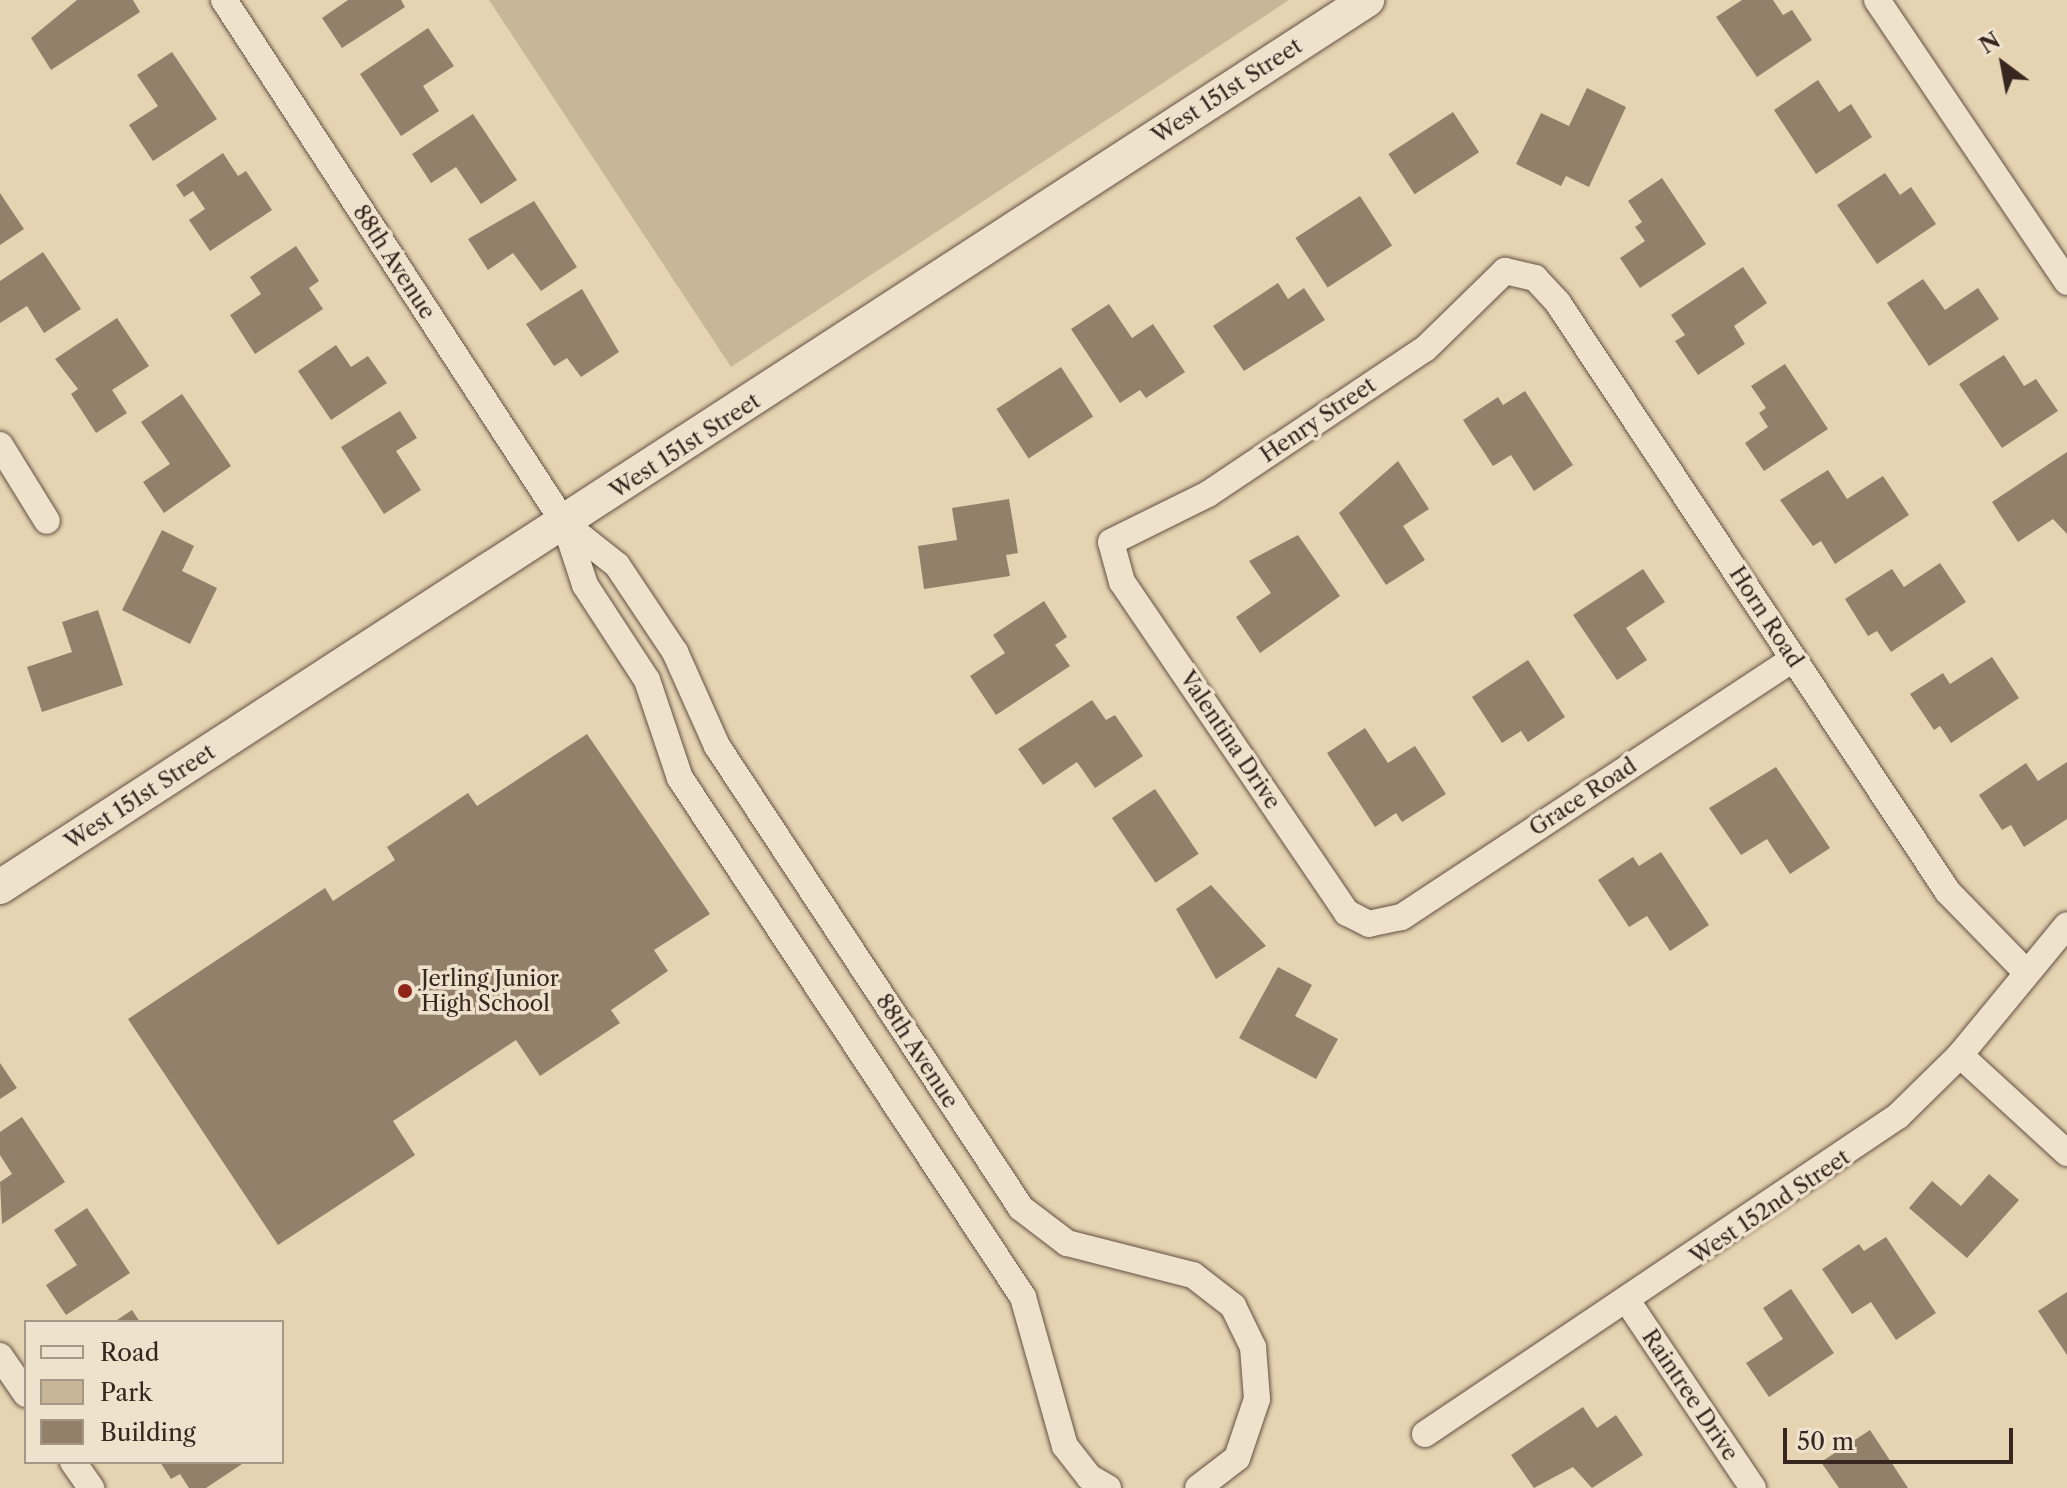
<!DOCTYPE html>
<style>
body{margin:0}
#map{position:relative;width:2067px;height:1488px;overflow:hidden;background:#e6d3b1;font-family:"Libre Caslon Text",serif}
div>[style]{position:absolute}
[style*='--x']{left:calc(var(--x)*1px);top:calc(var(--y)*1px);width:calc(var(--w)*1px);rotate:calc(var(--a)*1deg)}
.green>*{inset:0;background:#c8b698}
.building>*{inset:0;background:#92806b;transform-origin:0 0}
.roads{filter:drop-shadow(0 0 2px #635144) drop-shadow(0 0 2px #635144)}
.minor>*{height:26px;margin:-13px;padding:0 13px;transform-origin:13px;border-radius:13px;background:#efe2cc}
.tertiary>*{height:34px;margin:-17px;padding:0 17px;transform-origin:17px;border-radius:17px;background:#efe2cc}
.dots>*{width:22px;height:22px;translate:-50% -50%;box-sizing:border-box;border:4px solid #efe2cc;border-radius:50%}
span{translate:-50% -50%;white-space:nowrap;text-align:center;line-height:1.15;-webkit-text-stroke:7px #efe2cc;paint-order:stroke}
.street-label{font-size:22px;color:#372620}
.poi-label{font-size:22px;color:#372620}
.left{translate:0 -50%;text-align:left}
.legend{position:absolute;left:24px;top:1320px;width:260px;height:144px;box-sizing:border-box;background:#efe2cc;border:2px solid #a59787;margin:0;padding:10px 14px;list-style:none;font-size:24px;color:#372620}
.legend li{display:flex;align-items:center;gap:16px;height:40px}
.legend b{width:40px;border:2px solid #a59787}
.north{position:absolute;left:1963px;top:24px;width:80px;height:80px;-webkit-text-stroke:6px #efe2cc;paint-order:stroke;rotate:328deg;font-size:22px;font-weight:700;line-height:32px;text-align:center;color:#372620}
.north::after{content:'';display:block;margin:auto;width:28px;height:36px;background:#372620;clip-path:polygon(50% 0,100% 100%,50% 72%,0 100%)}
.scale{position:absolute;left:1783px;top:1428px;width:230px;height:36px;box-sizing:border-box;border:4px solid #372620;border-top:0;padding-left:10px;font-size:24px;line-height:28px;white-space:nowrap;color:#372620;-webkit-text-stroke:6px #efe2cc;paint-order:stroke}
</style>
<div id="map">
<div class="green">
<i style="clip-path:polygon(489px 0,1289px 0,731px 367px)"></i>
</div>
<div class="building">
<i style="clip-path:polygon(77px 0,133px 0,140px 12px,51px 70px,31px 38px)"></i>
<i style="clip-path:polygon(348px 0,401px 0,405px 7px,342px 48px,322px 18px)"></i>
<i style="clip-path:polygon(1742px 0,1773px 0,1783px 15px,1792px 10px,1812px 40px,1757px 77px,1716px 17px)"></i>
<i style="clip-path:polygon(428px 28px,454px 66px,423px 86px,439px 111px,401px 136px,360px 74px)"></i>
<i style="clip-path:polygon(172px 52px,217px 119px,153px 161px,129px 125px,158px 106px,137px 75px)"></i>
<i style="clip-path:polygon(1818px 80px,1839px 112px,1851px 104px,1872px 137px,1816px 174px,1774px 110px)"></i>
<i style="clip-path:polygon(1587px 88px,1626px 107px,1589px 187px,1566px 176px,1561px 186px,1516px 164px,1541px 113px,1569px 126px)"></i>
<i style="left:1453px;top:112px;width:48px;height:77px;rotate:57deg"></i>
<i style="clip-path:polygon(473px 114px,517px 180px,481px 204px,456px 167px,431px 183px,412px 154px)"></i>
<i style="clip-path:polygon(223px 153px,238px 176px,246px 171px,272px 210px,210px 251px,189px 220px,205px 209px,193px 191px,184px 197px,176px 185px)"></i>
<i style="clip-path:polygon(1885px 173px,1900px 195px,1911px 187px,1936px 224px,1877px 264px,1837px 205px)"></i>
<i style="clip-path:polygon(1662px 178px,1706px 244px,1640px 288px,1620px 258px,1645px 241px,1635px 227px,1642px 222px,1628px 201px)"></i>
<i style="clip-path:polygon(0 193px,24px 229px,0 245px)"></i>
<i style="left:1360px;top:196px;width:59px;height:77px;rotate:57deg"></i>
<i style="clip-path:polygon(534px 201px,577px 267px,541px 291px,513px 253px,488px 270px,468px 239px)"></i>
<i style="clip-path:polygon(296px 246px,319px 281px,309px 288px,323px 309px,255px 354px,230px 315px,261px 294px,250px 277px)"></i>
<i style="clip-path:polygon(43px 252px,81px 309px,44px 333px,27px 306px,0 323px,0 281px)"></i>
<i style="clip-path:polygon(1743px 267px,1767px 303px,1734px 326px,1745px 344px,1698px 375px,1675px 341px,1685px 335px,1671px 315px)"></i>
<i style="clip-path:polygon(1923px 279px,1945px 310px,1978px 288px,1999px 319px,1929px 366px,1887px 303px)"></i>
<i style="clip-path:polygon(1278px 283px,1288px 299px,1304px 288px,1325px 320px,1244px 371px,1213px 326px)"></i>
<i style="clip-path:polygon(582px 289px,619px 352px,581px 377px,567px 358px,554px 366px,526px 324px)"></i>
<i style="clip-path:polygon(1109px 304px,1132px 338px,1153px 324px,1185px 372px,1146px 398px,1140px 390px,1120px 403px,1071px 329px)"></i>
<i style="clip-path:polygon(117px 318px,149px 366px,112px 390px,127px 413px,96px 433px,71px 394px,78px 389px,55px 359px)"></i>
<i style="clip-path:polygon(336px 345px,351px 367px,368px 356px,387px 383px,331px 420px,298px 371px)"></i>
<i style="clip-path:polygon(2004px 355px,2024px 386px,2036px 379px,2058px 411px,2002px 448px,1959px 384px)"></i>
<i style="clip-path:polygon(1785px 364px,1828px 429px,1764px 471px,1745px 443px,1768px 427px,1759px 413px,1766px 408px,1751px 386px)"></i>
<i style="left:1061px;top:367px;width:59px;height:77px;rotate:57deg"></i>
<i style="clip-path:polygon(1525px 391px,1573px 465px,1534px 491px,1511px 455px,1493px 466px,1463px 420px,1498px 397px,1503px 405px)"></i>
<i style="clip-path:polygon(182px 394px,231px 466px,164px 513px,143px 482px,170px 464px,141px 422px)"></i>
<i style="clip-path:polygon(400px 411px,417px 438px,396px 451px,421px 490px,384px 514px,341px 447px)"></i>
<i style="clip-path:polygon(2067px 452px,2067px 534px,2053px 519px,2018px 542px,1992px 502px)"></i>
<i style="clip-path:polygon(1398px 461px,1429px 509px,1403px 526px,1425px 560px,1386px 585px,1339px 513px)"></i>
<i style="clip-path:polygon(1828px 470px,1847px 499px,1883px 476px,1909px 515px,1835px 564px,1821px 541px,1813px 546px,1780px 500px)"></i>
<i style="clip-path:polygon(1009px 499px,1018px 553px,1006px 555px,1010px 576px,924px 589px,918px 546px,957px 540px,952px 508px)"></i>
<i style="clip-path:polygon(162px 530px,194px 546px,182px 571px,217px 588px,190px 644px,122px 610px)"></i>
<i style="clip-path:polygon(1298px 535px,1340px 596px,1260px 653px,1236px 617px,1271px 593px,1249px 561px)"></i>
<i style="clip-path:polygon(1940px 563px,1966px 602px,1891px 652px,1877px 631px,1868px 636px,1845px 599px,1892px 569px,1904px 587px)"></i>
<i style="clip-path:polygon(1643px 569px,1665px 602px,1626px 628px,1647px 660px,1617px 680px,1573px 615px)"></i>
<i style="clip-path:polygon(1044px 601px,1067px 637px,1055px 645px,1070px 666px,996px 715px,970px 676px,1005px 653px,993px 635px)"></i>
<i style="clip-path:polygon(98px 610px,123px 685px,42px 712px,27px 667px,72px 652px,62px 622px)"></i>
<i style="clip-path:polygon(1992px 657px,2019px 698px,1951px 743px,1940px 726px,1934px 730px,1910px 694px,1943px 673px,1950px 684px)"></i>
<i style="clip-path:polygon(1528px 660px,1565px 717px,1528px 742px,1521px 731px,1502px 743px,1472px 697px)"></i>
<i style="clip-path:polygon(1092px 700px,1106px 720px,1115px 715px,1143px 756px,1095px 788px,1077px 762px,1043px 785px,1018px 749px)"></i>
<i style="clip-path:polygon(1365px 728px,1388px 763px,1415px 746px,1446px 794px,1402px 822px,1396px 813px,1375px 827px,1327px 753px)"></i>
<i style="clip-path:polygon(587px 734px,710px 914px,654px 950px,668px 971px,611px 1010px,620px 1023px,540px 1076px,516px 1040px,393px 1121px,415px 1155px,278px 1245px,128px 1019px,325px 888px,333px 901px,395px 860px,387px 847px,468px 793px,477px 806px)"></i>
<i style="clip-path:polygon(2067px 762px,2067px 819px,2024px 847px,2011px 825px,2002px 830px,1979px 795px,2026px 763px,2038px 781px)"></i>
<i style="clip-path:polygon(1776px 767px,1830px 848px,1790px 874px,1767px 839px,1741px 855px,1709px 808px)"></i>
<i style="left:1155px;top:789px;width:78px;height:52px;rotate:56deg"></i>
<i style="clip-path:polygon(1661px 852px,1709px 925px,1670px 951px,1647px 916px,1629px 927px,1598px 880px,1633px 857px,1639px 866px)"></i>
<i style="clip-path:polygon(1211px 885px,1266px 946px,1216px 979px,1176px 909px)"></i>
<i style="clip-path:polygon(1278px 967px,1312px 985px,1295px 1016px,1338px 1039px,1316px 1079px,1239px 1038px)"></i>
<i style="clip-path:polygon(0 1063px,17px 1088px,0 1099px)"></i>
<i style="clip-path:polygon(22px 1117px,65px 1182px,2px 1224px,0 1182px,12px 1174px,0 1155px,0 1132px)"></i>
<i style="clip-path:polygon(1989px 1174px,2019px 1200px,1967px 1258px,1909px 1208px,1932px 1181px,1961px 1206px)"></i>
<i style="clip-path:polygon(87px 1208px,130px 1273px,66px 1315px,46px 1285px,77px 1265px,54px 1230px)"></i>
<i style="clip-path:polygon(1886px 1237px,1936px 1313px,1896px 1340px,1871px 1302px,1852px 1314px,1822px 1269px,1859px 1244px,1864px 1251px)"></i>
<i style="clip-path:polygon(1791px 1289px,1834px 1353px,1769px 1397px,1746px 1363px,1783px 1339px,1763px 1308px)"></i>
<i style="clip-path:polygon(2067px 1292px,2067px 1355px,2038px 1311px)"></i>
<i style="clip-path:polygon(132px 1310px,140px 1322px,114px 1322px)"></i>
<i style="clip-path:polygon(1583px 1407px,1597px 1428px,1616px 1415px,1643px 1455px,1592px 1488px,1573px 1467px,1534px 1488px,1511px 1455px)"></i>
<i style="clip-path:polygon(1870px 1430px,1908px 1488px,1839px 1488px,1821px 1462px)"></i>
<i style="clip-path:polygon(160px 1462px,245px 1462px,206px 1488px,189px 1488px,180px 1474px,171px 1479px)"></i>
</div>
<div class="roads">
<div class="minor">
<i style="--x:224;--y:0;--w:625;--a:56.95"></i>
<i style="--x:565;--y:524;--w:64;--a:71.8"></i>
<i style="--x:585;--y:585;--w:113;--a:56.9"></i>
<i style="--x:647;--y:680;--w:103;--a:71.4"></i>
<i style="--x:680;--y:778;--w:622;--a:56.54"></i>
<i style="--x:1023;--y:1297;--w:155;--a:74.3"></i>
<i style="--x:1065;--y:1446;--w:39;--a:52"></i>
<i style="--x:1089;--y:1477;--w:22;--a:30"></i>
<i style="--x:1877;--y:0;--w:340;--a:56"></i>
<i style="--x:0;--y:445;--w:89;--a:58.3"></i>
<i style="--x:565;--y:524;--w:66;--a:38.3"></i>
<i style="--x:617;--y:565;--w:105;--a:56.3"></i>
<i style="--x:675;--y:652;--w:103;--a:65.9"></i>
<i style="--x:717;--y:746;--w:553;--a:56.65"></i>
<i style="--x:1021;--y:1208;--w:58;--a:37.3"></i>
<i style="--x:1067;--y:1243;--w:130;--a:14.3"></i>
<i style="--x:1193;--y:1275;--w:51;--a:37.8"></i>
<i style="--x:1233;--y:1306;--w:46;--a:64"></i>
<i style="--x:1253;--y:1347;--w:52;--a:85.6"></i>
<i style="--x:1257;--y:1399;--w:62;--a:108.7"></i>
<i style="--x:1237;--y:1458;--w:49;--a:142.4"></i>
<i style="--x:1793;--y:659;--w:469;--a:146.6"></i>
<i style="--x:1401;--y:917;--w:33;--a:168"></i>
<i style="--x:1369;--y:924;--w:25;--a:-153"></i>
<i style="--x:1347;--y:913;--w:400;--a:-124.2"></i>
<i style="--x:1122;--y:582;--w:41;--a:-105.4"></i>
<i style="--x:1111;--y:542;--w:108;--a:-26.3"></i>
<i style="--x:1208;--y:494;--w:261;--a:-33.8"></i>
<i style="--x:1425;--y:349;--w:112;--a:-44.3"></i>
<i style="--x:1505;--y:271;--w:31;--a:13"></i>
<i style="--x:1535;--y:278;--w:34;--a:47"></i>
<i style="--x:1558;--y:303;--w:706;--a:56.49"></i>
<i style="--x:1948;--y:892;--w:112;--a:45.7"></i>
<i style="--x:1960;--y:1055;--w:145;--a:42.5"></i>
<i style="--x:1628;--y:1302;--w:224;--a:56.1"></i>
<i style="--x:0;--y:1356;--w:46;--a:55.6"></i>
<i style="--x:1425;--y:1434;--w:570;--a:-33.91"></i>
<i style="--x:1898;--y:1116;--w:87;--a:-44.5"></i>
<i style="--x:1960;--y:1055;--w:168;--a:-50.5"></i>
<i style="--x:73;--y:1462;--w:32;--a:55"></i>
</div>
<div class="tertiary">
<i style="--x:0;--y:887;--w:1630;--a:-32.98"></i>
</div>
</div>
<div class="dots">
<i style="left:405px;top:991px;background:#8f2418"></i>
</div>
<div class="street-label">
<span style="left:1227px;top:91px;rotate:-33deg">West 151st Street</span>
<span style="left:394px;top:262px;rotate:57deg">88th Avenue</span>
<span style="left:1318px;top:420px;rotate:-34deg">Henry Street</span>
<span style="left:685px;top:446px;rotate:-33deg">West 151st Street</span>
<span style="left:1766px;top:617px;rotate:57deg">Horn Road</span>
<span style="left:1230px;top:740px;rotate:56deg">Valentina Drive</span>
<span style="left:140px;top:797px;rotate:-33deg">West 151st Street</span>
<span style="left:1583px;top:797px;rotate:-33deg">Grace Road</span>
<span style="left:917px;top:1051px;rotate:57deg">88th Avenue</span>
<span style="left:1770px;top:1207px;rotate:-34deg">West 152nd Street</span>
<span style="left:1690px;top:1395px;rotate:56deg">Raintree Drive</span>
</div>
<div class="poi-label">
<span class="left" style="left:421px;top:991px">Jerling Junior<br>High School</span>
</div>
<ul class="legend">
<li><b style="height:10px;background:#efe2cc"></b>Road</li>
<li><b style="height:22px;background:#c8b698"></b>Park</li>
<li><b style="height:22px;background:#92806b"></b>Building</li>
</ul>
<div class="north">N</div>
<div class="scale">50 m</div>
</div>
